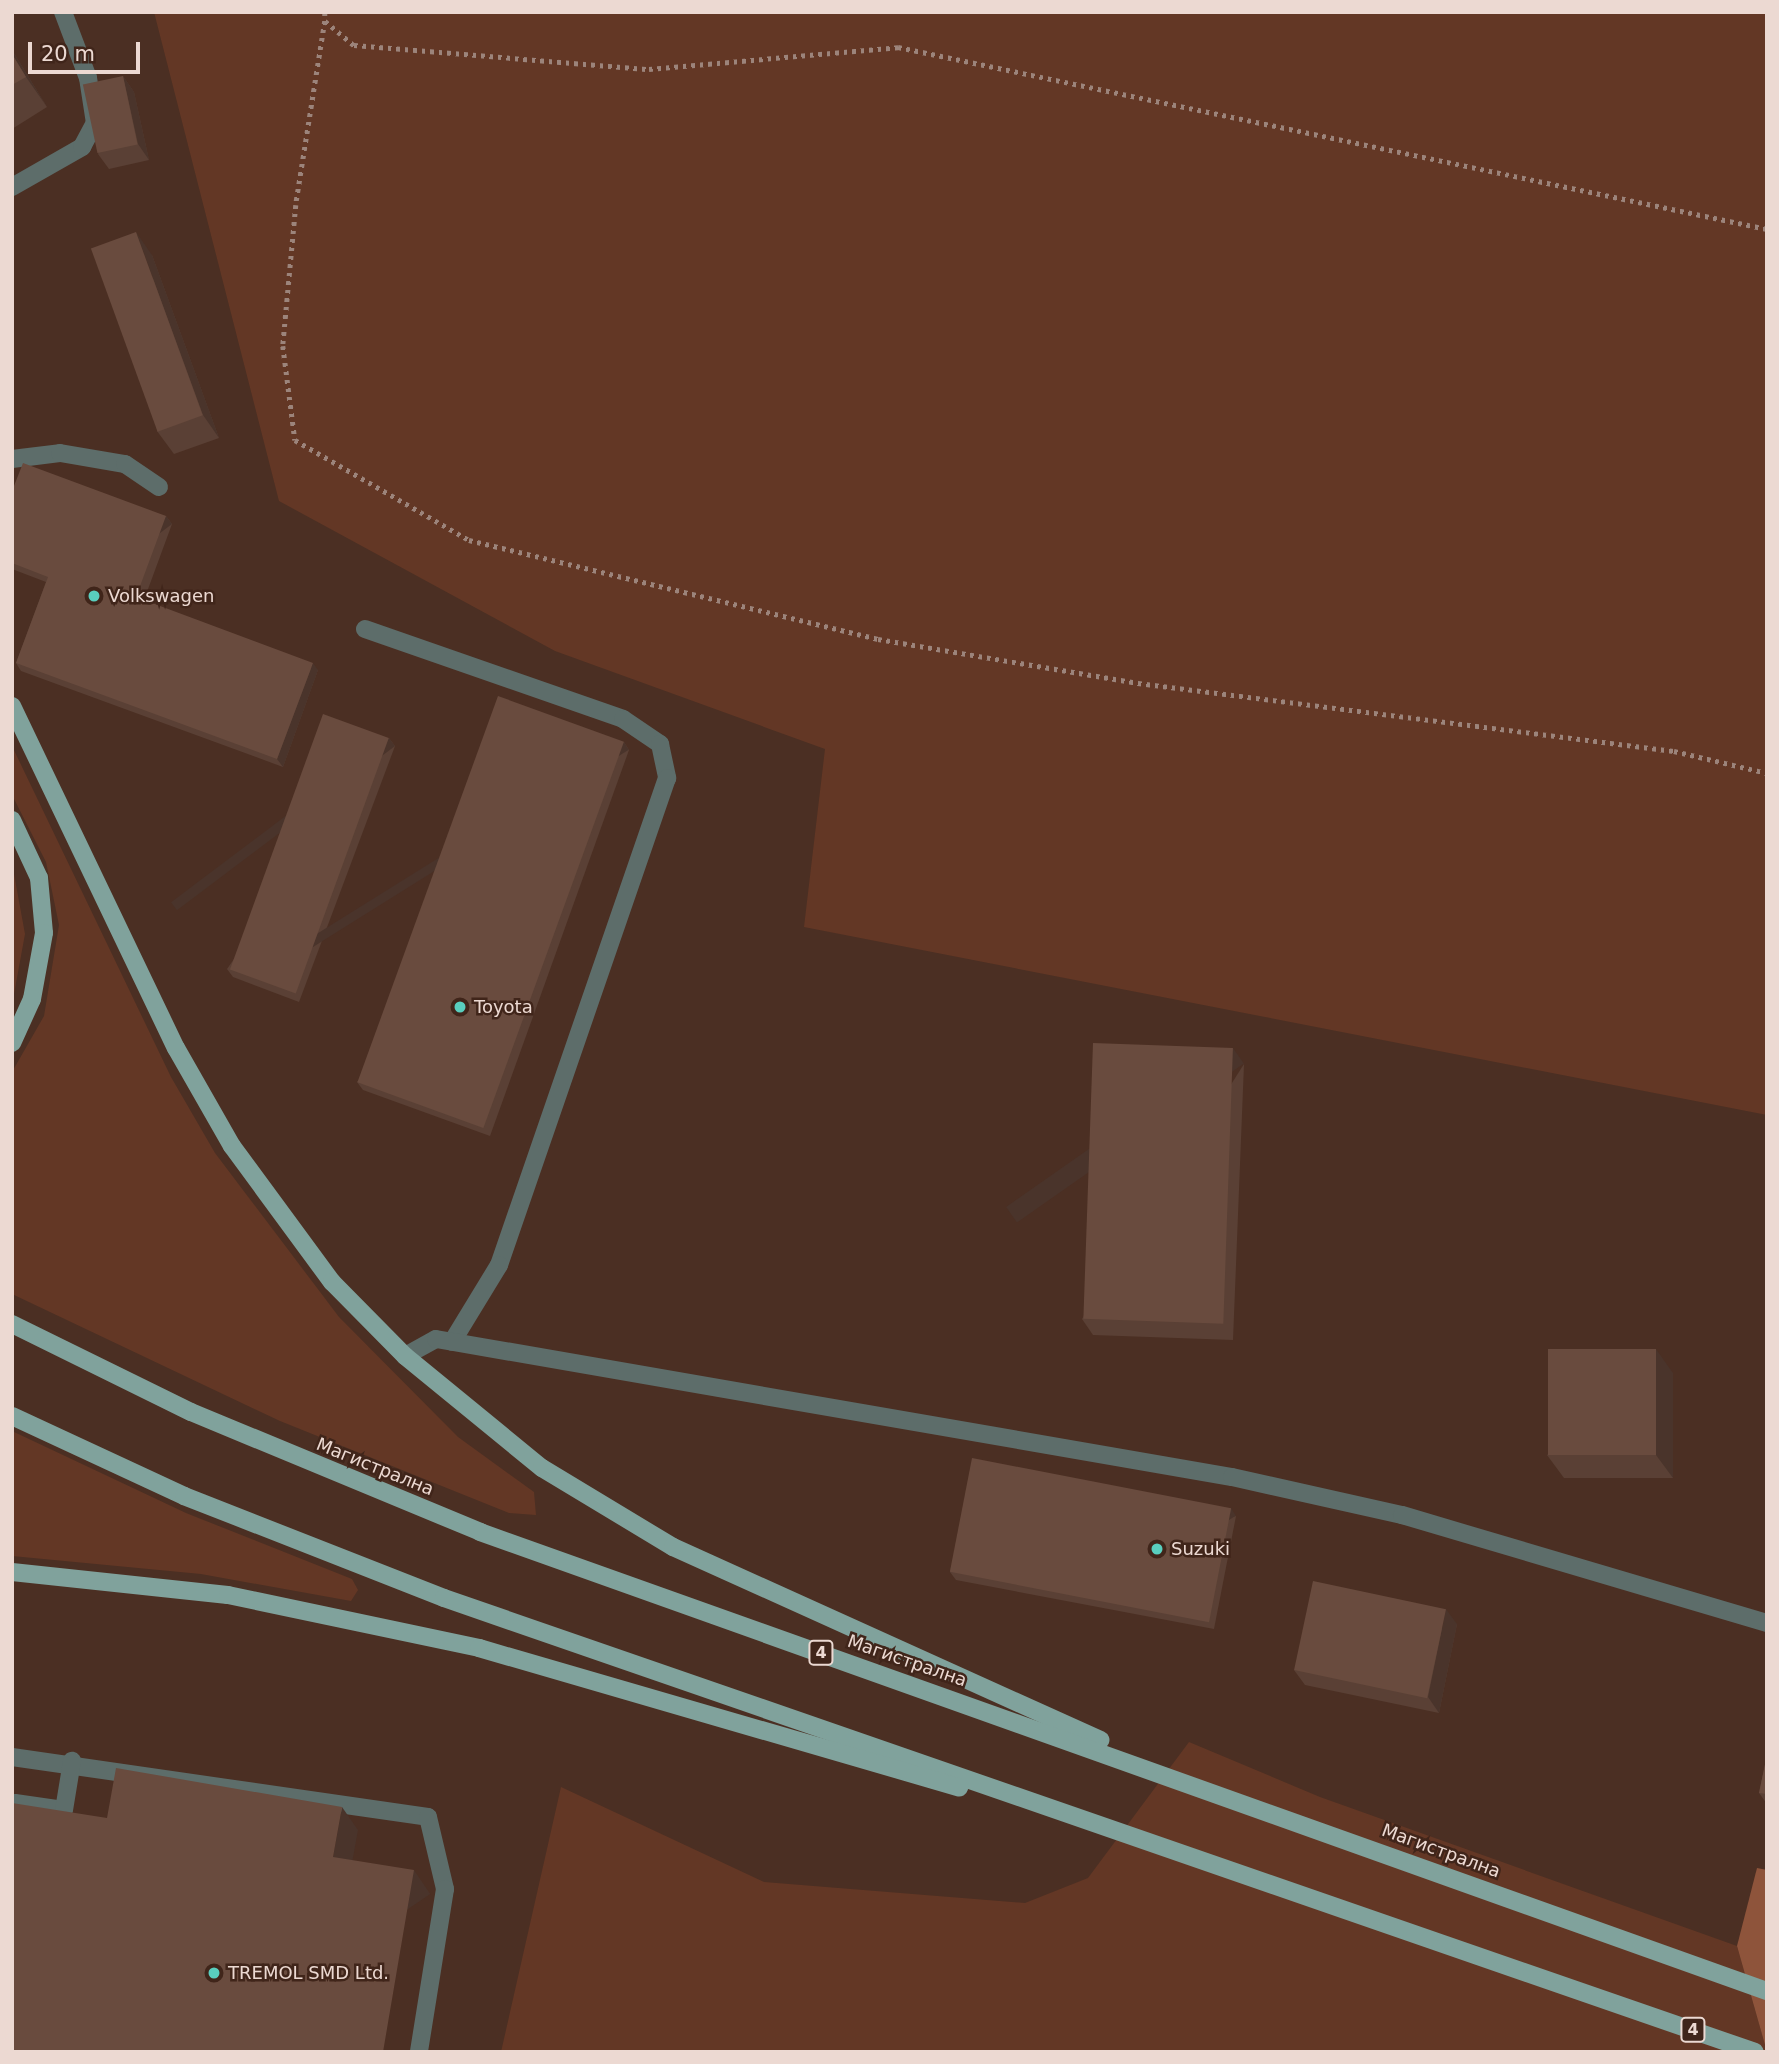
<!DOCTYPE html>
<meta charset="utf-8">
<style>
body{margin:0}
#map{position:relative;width:1779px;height:2064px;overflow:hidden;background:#4b2f23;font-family:"DejaVu Sans",sans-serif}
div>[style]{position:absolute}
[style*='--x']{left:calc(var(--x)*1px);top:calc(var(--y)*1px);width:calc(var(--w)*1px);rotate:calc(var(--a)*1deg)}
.green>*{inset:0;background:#633725}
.forest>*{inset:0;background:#8e543b}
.path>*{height:4.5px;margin-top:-2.25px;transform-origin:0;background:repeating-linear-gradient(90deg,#9c847b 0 3.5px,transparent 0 8.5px)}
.lane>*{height:18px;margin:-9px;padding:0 9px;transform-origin:9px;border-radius:9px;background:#5d6d6a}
.street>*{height:18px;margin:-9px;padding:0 9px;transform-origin:9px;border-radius:9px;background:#5d6d6a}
.primary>*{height:18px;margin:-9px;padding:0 9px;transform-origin:9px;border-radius:9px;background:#80a29c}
.wall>*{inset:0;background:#5a4035}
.shaded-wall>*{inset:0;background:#4a342b;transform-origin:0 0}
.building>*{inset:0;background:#694b3e;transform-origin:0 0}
.dots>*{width:19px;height:19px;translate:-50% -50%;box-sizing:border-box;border:4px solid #40251a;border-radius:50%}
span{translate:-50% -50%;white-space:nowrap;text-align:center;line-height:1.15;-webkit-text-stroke:5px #40251a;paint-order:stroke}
.shield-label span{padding:2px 5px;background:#40251a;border:2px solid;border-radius:5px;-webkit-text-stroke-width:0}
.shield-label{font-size:16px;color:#ecd9d2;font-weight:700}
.poi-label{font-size:18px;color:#ecd9d2}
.left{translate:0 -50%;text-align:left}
.street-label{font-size:18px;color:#ecd9d2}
.frame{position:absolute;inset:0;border:14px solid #ecd9d2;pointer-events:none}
.scale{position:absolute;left:28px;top:42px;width:112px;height:32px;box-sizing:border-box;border:4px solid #ecd9d2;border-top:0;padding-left:9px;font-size:21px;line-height:24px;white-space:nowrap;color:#ecd9d2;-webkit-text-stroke:5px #40251a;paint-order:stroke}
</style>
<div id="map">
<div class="green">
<i style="clip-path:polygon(154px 12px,1767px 12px,1767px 1115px,804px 927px,825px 749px,555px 651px,279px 501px)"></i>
<i style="clip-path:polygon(12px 746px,171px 1077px,215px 1153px,339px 1317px,458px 1437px,534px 1492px,536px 1515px,509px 1513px,280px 1421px,12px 1294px,12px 1072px,44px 1016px,59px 925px,46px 862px,12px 795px)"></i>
<i style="clip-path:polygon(12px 863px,25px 934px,12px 1005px)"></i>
<i style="clip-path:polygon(12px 1431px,186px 1513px,352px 1579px,358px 1590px,351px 1601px,201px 1574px,12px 1556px)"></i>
<i style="clip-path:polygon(1189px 1742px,1320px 1797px,1737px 1946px,1767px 2052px,501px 2052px,561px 1787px,764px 1882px,1025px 1903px,1088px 1878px)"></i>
</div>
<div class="forest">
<i style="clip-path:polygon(1757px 1868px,1767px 1870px,1767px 2052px,1737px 1946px)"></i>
</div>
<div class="path">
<i style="--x:325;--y:12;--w:9;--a:90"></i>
<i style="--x:325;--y:21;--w:38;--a:40"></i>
<i style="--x:354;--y:45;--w:296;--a:4.7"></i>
<i style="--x:649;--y:69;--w:250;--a:-5"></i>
<i style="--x:898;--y:47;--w:888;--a:11.83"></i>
<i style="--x:325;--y:21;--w:186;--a:99"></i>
<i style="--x:296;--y:205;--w:142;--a:95.3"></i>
<i style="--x:283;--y:346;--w:95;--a:82.7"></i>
<i style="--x:295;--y:440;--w:201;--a:29.9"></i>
<i style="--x:469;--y:540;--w:421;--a:13.6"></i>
<i style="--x:878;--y:639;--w:264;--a:9.6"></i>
<i style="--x:1138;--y:683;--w:540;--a:7.23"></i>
<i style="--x:1674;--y:751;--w:96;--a:13.3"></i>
</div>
<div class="lane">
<i style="--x:12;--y:187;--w:81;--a:-29.7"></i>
<i style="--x:82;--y:147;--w:27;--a:-62"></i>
<i style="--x:95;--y:123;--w:46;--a:-98.8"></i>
<i style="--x:88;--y:78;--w:71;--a:-110.7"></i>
<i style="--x:12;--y:459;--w:48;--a:-7.1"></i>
<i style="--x:60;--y:453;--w:66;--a:9.6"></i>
<i style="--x:125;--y:464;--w:41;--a:34.1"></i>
<i style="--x:365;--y:629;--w:273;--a:19.2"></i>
<i style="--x:623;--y:719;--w:45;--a:34"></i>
<i style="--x:660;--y:744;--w:35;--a:78"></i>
<i style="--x:667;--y:778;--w:515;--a:109.03"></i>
<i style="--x:499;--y:1265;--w:90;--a:121.4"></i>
<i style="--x:12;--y:1757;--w:420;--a:8.2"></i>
<i style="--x:428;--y:1817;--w:74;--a:76.7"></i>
<i style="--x:445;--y:1889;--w:165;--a:99.1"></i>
<i style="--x:12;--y:1819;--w:16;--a:-79"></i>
<i style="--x:15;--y:1803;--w:49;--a:8.1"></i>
<i style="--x:64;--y:1810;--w:50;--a:-80.7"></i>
</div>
<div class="street">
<i style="--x:405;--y:1356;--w:35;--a:-29"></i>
<i style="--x:436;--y:1339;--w:808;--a:9.84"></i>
<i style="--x:1232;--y:1477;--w:174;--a:12.6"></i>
<i style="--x:1402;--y:1515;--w:381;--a:16.5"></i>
</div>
<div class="primary">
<i style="--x:12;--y:706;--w:379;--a:64.4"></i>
<i style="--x:176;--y:1048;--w:113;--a:60.3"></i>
<i style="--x:232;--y:1146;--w:169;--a:53.7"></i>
<i style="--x:332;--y:1282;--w:104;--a:45.4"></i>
<i style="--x:405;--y:1356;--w:177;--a:39.3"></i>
<i style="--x:542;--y:1468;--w:153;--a:31.1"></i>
<i style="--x:673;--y:1547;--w:469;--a:24.3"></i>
<i style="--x:12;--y:820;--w:64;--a:65"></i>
<i style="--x:39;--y:878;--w:55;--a:84.8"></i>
<i style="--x:44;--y:933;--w:67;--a:100.3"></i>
<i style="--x:32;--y:999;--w:48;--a:114.4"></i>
<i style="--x:12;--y:1324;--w:199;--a:26.2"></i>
<i style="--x:191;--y:1412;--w:313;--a:22.5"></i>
<i style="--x:480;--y:1532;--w:1366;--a:19.63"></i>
<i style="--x:12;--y:1416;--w:190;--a:24.9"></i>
<i style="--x:184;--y:1496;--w:279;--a:21.4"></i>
<i style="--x:444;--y:1598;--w:1387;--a:19.1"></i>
<i style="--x:12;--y:1572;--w:217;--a:6.1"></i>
<i style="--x:228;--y:1595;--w:257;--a:11.9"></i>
<i style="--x:479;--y:1648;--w:500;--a:16.2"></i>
</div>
<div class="wall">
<i style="clip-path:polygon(12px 50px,47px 107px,12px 129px)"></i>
<i style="clip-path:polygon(123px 76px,134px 92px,149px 160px,109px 169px,98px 154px)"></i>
<i style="clip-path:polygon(152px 255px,219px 438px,174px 454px,157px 431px)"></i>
<i style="clip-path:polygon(12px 491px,166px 516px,172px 524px,144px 600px,318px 670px,283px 767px,21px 671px,16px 663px,46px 582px,12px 569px)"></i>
<i style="clip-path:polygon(389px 738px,395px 746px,299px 1002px,233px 977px,227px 969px)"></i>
<i style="clip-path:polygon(624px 742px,629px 750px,490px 1136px,363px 1090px,357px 1082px)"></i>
<i style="clip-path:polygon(1244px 1064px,1233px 1340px,1093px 1335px,1082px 1319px)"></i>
<i style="clip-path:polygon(1673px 1373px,1673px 1478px,1564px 1478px,1547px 1455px)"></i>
<i style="clip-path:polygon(1236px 1516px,1214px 1629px,956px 1580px,950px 1572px)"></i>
<i style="clip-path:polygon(1457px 1624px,1439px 1713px,1305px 1685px,1294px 1670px)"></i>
<i style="clip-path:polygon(1767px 1755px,1767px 1804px,1759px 1793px)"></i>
</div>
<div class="shaded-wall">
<i style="clip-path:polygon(12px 50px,47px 107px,26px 77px,12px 54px)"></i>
<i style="clip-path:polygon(123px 76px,134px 92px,149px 160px,138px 144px)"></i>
<i style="clip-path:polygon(136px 232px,152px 255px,219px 438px,203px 415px)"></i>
<i style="left:166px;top:516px;width:10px;height:86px;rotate:53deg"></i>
<i style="clip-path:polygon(313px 663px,318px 670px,283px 767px,277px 759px)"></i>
<i style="left:389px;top:738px;width:10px;height:273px;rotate:53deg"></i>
<i style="left:624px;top:742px;width:9px;height:411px;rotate:58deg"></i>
<i style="left:1233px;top:1048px;width:19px;height:277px;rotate:55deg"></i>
<i style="clip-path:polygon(1656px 1349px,1673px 1373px,1673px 1478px,1656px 1455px)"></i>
<i style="left:1231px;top:1508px;width:9px;height:116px;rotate:58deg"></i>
<i style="clip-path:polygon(1446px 1609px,1457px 1624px,1439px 1713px,1428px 1697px)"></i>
<i style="clip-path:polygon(342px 1807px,358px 1830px,349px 1880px,333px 1857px)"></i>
<i style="left:414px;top:1870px;width:29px;height:185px;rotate:56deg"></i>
</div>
<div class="building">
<i style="clip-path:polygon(12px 54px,26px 77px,12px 85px)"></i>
<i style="left:123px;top:76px;width:70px;height:41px;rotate:78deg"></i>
<i style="left:136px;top:232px;width:195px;height:48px;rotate:70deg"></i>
<i style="clip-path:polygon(23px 463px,166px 516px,136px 597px,313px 663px,277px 759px,16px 663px,48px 577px,12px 563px,12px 491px)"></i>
<i style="left:498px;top:696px;width:134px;height:411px;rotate:20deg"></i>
<i style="left:323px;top:714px;width:70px;height:272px;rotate:20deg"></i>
<i style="left:1093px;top:1043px;width:140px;height:276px;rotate:2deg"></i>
<i style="left:1548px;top:1349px;width:108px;height:106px"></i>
<i style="left:972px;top:1458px;width:264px;height:116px;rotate:11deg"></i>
<i style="left:1313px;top:1581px;width:136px;height:91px;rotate:12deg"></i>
<i style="clip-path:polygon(1767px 1755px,1767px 1794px,1759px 1793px)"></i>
<i style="clip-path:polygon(116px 1768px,342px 1807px,333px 1857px,414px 1870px,383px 2052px,12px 2052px,12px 1803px,107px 1818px)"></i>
</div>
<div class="dots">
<i style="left:94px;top:596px;background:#59cebe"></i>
<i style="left:460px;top:1007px;background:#59cebe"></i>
<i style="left:1157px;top:1549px;background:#59cebe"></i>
<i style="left:214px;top:1973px;background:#59cebe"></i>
</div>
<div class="shield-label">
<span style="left:821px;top:1653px">4</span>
<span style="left:1693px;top:2030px">4</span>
</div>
<div class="poi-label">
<span class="left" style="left:108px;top:596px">Volkswagen</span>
<span class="left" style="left:474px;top:1007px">Toyota</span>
<span class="left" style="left:1171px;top:1549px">Suzuki</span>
<span class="left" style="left:228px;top:1973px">TREMOL SMD Ltd.</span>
</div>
<div class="street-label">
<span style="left:375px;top:1467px;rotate:22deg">Магистрална</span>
<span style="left:907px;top:1661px;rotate:19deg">Магистрална</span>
<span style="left:1441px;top:1851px;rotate:20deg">Магистрална</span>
</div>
<div class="frame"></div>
<div class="scale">20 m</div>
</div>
